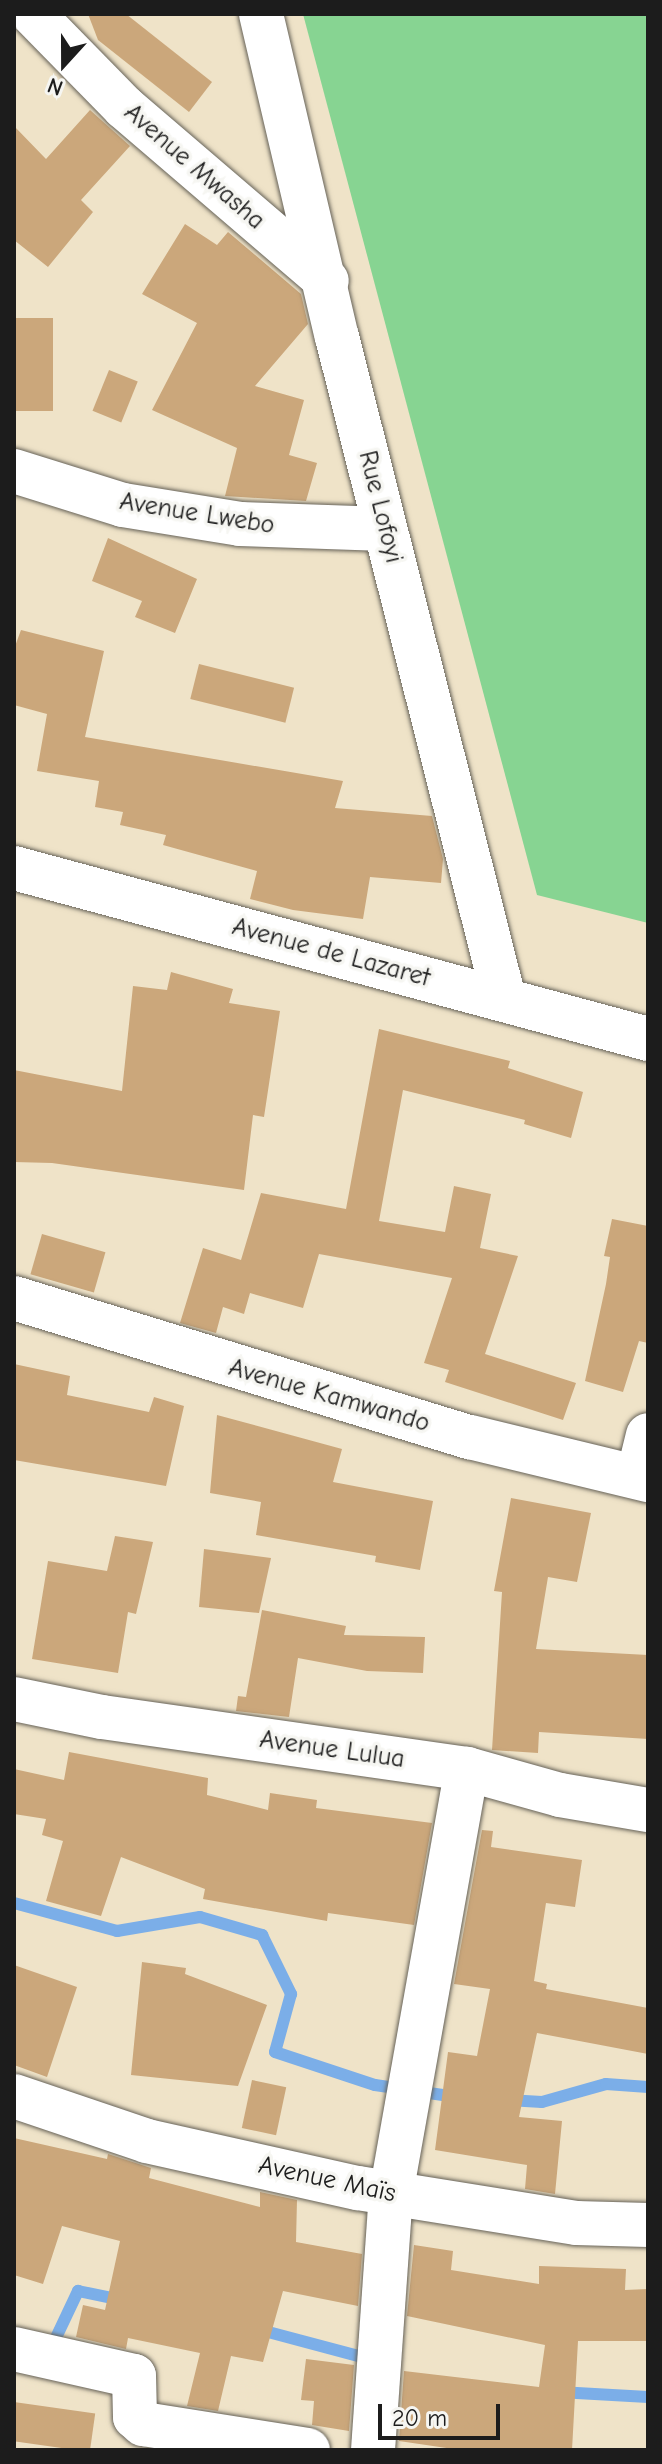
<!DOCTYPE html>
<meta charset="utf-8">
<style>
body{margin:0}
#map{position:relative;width:662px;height:2464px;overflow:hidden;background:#efe3c8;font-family:"Comic Neue",sans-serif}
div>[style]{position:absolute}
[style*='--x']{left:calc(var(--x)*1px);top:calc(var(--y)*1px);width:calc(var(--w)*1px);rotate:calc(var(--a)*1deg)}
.green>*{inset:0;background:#87d492}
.stream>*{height:12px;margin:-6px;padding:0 6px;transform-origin:6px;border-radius:6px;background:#7baee8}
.building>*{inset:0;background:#cba77b;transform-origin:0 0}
.roads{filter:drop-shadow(0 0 2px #666258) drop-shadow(0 0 2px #666258)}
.minor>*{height:44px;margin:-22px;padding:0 22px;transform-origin:22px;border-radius:22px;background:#fff}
span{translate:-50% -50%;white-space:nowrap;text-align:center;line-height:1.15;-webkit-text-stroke:7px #f6f6f2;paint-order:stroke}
.street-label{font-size:26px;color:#1c1c1c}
.frame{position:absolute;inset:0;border:16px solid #1c1c1c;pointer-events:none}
.north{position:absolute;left:24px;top:24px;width:80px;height:80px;-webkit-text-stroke:6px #f6f6f2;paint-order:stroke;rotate:201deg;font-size:22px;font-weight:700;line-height:32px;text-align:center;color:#1c1c1c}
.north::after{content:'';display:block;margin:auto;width:28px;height:36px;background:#1c1c1c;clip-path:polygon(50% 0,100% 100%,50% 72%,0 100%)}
.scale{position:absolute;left:378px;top:2404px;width:122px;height:36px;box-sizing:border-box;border:4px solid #1c1c1c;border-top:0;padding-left:10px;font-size:24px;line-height:28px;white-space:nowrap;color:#1c1c1c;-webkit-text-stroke:6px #f6f6f2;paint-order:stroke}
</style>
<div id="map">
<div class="green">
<i style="clip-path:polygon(303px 14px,648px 14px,648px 923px,537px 895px)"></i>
</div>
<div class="stream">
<i style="--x:14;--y:1903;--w:107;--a:15.2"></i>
<i style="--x:117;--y:1931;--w:84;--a:-9.6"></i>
<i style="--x:200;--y:1917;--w:65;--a:16.2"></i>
<i style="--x:262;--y:1935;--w:66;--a:63.8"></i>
<i style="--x:291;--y:1994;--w:60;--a:105.4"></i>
<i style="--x:275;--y:2052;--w:105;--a:18.3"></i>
<i style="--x:375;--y:2085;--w:82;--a:8.4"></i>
<i style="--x:506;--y:2100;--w:36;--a:3"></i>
<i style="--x:542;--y:2102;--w:66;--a:-15.7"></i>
<i style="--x:606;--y:2084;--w:42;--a:4.1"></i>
<i style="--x:257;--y:2329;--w:117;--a:14.9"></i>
<i style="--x:46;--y:2347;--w:8;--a:-23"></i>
<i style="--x:53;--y:2344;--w:59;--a:-64.7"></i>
<i style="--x:78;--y:2291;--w:44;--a:11.8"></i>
<i style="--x:559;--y:2392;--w:89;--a:3.2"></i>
</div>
<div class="building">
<i style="clip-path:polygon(88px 14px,126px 14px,212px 82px,189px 112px,98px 40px)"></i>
<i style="clip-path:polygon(90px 110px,130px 146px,81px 200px,93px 212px,48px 267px,14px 240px,14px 126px,46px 159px)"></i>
<i style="clip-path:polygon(185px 224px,217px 245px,228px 232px,301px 294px,308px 324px,255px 386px,304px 400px,289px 455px,317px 463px,306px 501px,225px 496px,237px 448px,152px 410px,197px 323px,142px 294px)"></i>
<i style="left:14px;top:318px;width:39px;height:93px"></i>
<i style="left:109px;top:370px;width:31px;height:44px;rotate:22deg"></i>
<i style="clip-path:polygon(108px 538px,197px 579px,175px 633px,135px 617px,142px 601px,92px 581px)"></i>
<i style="clip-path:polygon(21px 630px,104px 651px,85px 737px,343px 781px,335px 808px,432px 816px,443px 859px,441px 883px,370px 877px,363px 919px,293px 910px,250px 899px,257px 871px,163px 845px,166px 835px,120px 825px,123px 812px,95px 807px,99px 781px,37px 771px,47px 714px,14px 705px,14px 649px)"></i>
<i style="left:199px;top:664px;width:98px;height:36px;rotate:14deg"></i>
<i style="clip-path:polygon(171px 972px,233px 989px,229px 1003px,280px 1011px,264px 1117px,253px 1115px,244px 1190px,52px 1163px,14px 1162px,14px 1070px,122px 1091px,133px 986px,167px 990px)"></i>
<i style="clip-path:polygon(379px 1029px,510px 1061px,508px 1068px,583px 1092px,571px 1138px,524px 1124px,525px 1120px,403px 1090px,379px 1221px,445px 1232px,454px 1186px,491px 1194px,480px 1248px,518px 1256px,485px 1354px,576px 1383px,563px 1420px,445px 1382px,449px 1370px,424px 1363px,452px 1278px,319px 1254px,303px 1308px,250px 1293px,244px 1314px,223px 1307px,216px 1333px,180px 1323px,203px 1248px,241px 1260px,261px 1193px,346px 1209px)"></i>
<i style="clip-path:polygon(612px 1219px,648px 1226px,648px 1343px,639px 1341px,623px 1392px,585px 1381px,606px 1284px,610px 1257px,604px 1256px)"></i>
<i style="left:42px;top:1234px;width:66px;height:42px;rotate:16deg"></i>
<i style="clip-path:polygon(14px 1364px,70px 1376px,67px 1395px,149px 1412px,154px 1397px,184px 1406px,166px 1486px,14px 1460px)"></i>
<i style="clip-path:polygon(217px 1415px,342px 1449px,333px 1482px,433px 1501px,420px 1570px,375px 1562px,376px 1556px,256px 1535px,261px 1502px,210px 1493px)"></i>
<i style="clip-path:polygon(511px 1498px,591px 1513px,577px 1582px,548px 1577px,536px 1649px,648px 1655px,648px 1739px,539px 1732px,538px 1753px,492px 1750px,502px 1592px,494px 1591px)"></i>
<i style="clip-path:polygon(115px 1536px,153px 1542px,136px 1614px,128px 1612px,118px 1673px,32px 1659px,48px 1561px,107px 1571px)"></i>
<i style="clip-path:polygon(204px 1549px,271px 1558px,259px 1613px,199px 1607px)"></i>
<i style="clip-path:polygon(262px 1610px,346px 1626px,344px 1635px,425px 1637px,423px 1673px,367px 1671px,298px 1658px,289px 1717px,236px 1711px,238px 1696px,246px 1697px)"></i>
<i style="clip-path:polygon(69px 1752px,208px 1778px,207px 1795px,268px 1810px,270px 1793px,317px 1800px,316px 1808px,432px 1823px,414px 1925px,328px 1913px,327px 1921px,203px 1899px,205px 1889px,121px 1857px,101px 1916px,46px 1901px,63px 1841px,42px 1835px,46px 1819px,14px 1814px,14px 1769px,64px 1780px)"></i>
<i style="clip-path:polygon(482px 1830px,493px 1831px,491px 1847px,582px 1860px,575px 1907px,546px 1903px,534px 1981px,547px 1984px,546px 1989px,648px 2008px,648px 2054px,537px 2033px,519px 2117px,562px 2121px,555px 2194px,525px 2189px,527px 2165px,435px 2150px,448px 2052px,477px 2056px,490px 1989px,454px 1984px)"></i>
<i style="clip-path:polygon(142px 1962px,186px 1968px,185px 1974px,267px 2005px,238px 2086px,131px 2075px)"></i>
<i style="clip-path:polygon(14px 1965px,77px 1987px,47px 2077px,14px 2065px)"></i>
<i style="left:252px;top:2080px;width:35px;height:49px;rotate:12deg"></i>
<i style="clip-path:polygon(14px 2138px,107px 2159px,108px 2154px,151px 2168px,149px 2178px,260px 2207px,260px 2192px,297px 2200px,296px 2242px,362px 2254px,358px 2306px,283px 2291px,263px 2362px,231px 2356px,218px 2411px,187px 2406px,200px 2353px,128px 2338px,126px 2349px,76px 2337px,83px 2305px,105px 2310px,120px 2241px,62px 2226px,43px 2284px,14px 2275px)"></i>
<i style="clip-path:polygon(414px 2245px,453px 2251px,451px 2270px,539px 2284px,539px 2266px,626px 2269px,625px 2290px,648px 2289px,648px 2341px,578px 2341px,572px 2450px,460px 2450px,399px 2441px,404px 2371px,539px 2387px,545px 2345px,407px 2316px)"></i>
<i style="clip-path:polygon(306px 2359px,354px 2365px,349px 2431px,312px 2425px,314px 2401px,301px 2400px)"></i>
<i style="left:14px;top:2402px;width:82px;height:39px;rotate:8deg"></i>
</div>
<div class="roads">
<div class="minor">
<i style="--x:33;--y:14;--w:130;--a:45.6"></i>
<i style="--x:124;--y:107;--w:267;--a:40.6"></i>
<i style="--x:261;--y:14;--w:332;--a:76.8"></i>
<i style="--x:337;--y:337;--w:683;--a:75.84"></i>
<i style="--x:14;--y:471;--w:114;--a:17.3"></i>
<i style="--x:123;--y:505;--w:119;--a:9.2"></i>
<i style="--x:240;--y:524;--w:145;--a:2"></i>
<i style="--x:14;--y:868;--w:657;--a:15.09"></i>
<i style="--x:14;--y:1298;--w:477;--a:17"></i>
<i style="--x:470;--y:1437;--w:183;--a:13.6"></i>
<i style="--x:638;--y:1476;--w:42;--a:-76.3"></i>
<i style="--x:14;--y:1699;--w:90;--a:11.6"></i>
<i style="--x:102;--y:1717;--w:369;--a:8.1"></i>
<i style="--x:467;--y:1769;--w:97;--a:15.6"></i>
<i style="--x:560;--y:1795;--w:89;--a:9.7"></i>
<i style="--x:14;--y:2096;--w:140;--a:18.7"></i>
<i style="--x:147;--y:2141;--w:216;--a:12.6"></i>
<i style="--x:358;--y:2188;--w:221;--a:9.1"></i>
<i style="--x:576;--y:2223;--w:72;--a:1.6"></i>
<i style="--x:14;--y:2349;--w:123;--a:12.7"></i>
<i style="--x:134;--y:2376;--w:41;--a:88.6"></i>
<i style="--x:135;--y:2417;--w:11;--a:41"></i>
<i style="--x:143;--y:2424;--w:167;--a:9"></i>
<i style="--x:373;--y:2450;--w:257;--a:-86"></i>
<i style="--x:391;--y:2194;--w:432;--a:-79.9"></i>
</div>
</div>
<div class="street-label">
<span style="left:194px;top:167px;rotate:41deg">Avenue Mwasha</span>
<span style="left:380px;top:507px;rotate:76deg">Rue Lofoyi</span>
<span style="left:197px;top:514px;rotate:9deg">Avenue Lwebo</span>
<span style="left:331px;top:953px;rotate:15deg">Avenue de Lazaret</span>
<span style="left:329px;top:1396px;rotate:16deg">Avenue Kamwando</span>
<span style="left:332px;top:1750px;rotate:8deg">Avenue Lulua</span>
<span style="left:327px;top:2180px;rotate:12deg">Avenue Maïs</span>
</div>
<div class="frame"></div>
<div class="north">N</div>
<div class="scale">20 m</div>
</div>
